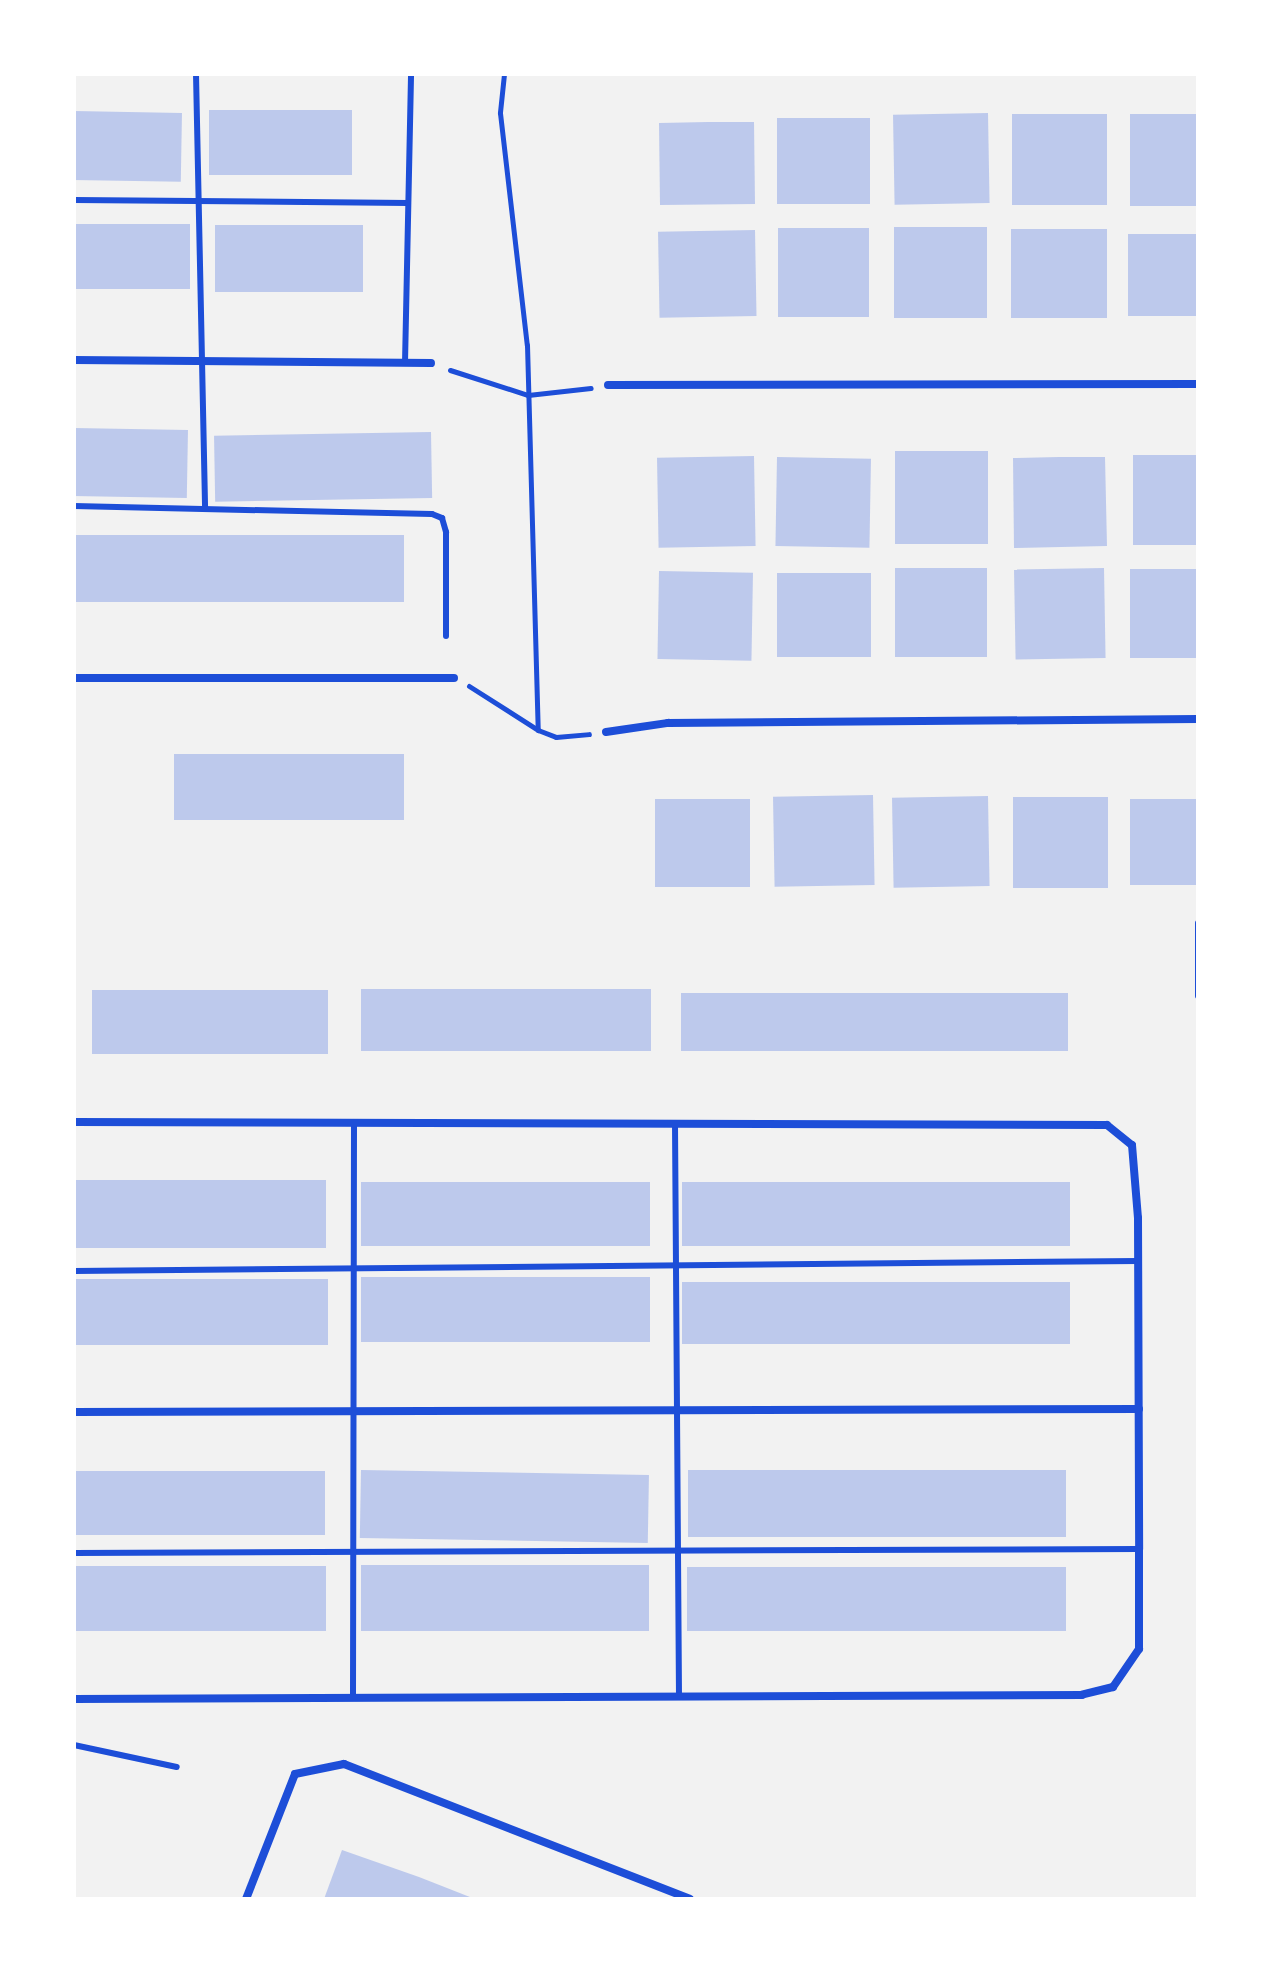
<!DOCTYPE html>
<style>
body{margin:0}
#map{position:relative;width:1272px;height:1973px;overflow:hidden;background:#f2f2f2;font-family:Arial,sans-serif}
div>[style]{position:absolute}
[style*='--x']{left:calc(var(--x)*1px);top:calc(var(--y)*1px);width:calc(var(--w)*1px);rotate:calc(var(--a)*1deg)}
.building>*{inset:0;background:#bdc9ec;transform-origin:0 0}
.path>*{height:5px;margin:-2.5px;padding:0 2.5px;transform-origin:2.5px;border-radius:2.5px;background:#1d4ed8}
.service>*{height:6px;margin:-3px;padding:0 3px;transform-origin:3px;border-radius:3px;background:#1d4ed8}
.minor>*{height:8px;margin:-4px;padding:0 4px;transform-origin:4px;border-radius:4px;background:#1d4ed8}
span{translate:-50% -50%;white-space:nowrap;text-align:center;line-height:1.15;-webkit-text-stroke:7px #fff;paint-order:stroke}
.frame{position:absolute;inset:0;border:76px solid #fff;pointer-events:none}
</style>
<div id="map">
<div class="building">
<i style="left:209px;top:110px;width:143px;height:65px"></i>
<i style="left:74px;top:111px;width:108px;height:69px;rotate:1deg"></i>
<i style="left:988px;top:113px;width:90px;height:95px;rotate:89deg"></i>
<i style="left:1012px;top:114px;width:95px;height:91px"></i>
<i style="left:1130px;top:114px;width:68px;height:92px"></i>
<i style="left:870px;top:118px;width:86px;height:93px;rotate:90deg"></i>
<i style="clip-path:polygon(708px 122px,754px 122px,755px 204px,660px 205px,659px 123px)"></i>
<i style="left:74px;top:224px;width:116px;height:65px"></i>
<i style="left:215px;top:225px;width:148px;height:67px"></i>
<i style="left:894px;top:227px;width:93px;height:91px"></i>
<i style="left:778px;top:228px;width:91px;height:89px"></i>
<i style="left:1011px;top:229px;width:96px;height:89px"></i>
<i style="left:755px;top:230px;width:86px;height:97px;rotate:89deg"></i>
<i style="left:1198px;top:234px;width:82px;height:70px;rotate:90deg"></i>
<i style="left:74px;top:428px;width:114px;height:68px;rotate:1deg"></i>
<i style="left:431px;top:432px;width:66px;height:217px;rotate:89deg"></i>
<i style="left:895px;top:451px;width:93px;height:93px"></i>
<i style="left:1133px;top:455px;width:65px;height:90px"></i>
<i style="left:754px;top:456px;width:90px;height:97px;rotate:89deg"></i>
<i style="left:777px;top:457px;width:94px;height:89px;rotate:1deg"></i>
<i style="clip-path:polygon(1059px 457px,1105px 457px,1107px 546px,1014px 548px,1013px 458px)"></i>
<i style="left:74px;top:535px;width:330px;height:67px"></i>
<i style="left:895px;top:568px;width:92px;height:89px"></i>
<i style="left:1104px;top:568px;width:90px;height:90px;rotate:89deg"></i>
<i style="left:1198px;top:569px;width:89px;height:68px;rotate:90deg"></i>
<i style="left:659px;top:571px;width:94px;height:88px;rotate:1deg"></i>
<i style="left:777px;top:573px;width:94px;height:84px"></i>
<i style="left:174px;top:754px;width:230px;height:66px"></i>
<i style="left:873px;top:795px;width:90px;height:100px;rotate:89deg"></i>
<i style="left:988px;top:796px;width:90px;height:96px;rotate:89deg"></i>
<i style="left:1013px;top:797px;width:95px;height:91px"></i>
<i style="left:655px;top:799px;width:95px;height:88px"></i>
<i style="left:1130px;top:799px;width:68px;height:86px"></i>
<i style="left:361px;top:989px;width:290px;height:62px"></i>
<i style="left:92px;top:990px;width:236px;height:64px"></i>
<i style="left:681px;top:993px;width:387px;height:58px"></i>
<i style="left:74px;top:1180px;width:252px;height:68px"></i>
<i style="left:361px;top:1182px;width:289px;height:64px"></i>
<i style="left:1070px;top:1182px;width:64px;height:388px;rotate:90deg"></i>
<i style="left:361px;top:1277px;width:289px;height:65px"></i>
<i style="left:74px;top:1279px;width:254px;height:66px"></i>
<i style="left:1070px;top:1282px;width:62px;height:388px;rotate:90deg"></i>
<i style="left:361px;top:1470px;width:288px;height:68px;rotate:1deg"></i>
<i style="left:688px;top:1470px;width:378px;height:67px"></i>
<i style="left:74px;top:1471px;width:251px;height:64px"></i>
<i style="left:361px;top:1565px;width:288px;height:66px"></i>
<i style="left:74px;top:1566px;width:252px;height:65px"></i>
<i style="left:687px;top:1567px;width:379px;height:64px"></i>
<i style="clip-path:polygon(342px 1850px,419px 1877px,475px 1899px,324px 1899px)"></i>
</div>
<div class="path">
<i style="--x:504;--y:74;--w:39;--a:96"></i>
<i style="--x:500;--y:113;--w:234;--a:83.4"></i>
<i style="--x:527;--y:345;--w:385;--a:88.4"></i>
<i style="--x:450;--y:370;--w:82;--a:17.8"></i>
<i style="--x:528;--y:395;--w:63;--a:-6.3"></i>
<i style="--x:469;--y:686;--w:82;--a:32.5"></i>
<i style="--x:538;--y:730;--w:19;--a:21"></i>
<i style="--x:556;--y:737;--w:33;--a:-5"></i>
</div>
<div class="service">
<i style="--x:196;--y:74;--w:435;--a:88.8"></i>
<i style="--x:74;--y:200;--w:334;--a:0.5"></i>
<i style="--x:405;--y:363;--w:289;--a:-88.8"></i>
<i style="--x:74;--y:506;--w:358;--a:1.3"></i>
<i style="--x:432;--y:514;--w:11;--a:22"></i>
<i style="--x:442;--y:518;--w:15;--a:74"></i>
<i style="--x:446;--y:532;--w:104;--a:90"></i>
<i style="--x:1198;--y:923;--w:73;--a:90"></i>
<i style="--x:675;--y:1124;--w:572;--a:89.6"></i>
<i style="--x:74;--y:1271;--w:1064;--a:-0.54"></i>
<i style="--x:74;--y:1553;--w:1065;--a:-0.22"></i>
<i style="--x:353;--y:1698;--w:575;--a:-89.9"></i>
<i style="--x:74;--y:1745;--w:105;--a:12.1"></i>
</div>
<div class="minor">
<i style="--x:74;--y:360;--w:357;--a:0.5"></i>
<i style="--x:608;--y:385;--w:590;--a:-0.1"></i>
<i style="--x:74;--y:678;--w:380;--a:0"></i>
<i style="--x:606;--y:732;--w:63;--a:-8.3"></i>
<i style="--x:668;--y:723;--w:530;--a:-0.43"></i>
<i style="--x:74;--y:1122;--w:1033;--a:0.17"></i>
<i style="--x:1107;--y:1125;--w:32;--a:39"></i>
<i style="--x:1132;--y:1145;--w:73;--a:85.3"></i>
<i style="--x:1138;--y:1218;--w:331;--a:89.8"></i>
<i style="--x:1139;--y:1549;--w:100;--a:90"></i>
<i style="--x:1139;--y:1649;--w:46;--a:124.4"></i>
<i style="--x:1113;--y:1687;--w:32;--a:166"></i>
<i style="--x:1082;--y:1695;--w:1008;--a:179.77"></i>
<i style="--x:74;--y:1412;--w:1065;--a:-0.16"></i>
<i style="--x:246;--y:1899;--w:134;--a:-68.6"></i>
<i style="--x:295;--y:1774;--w:50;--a:-11.5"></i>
<i style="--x:344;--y:1764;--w:371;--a:21.3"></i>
</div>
<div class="frame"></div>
</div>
